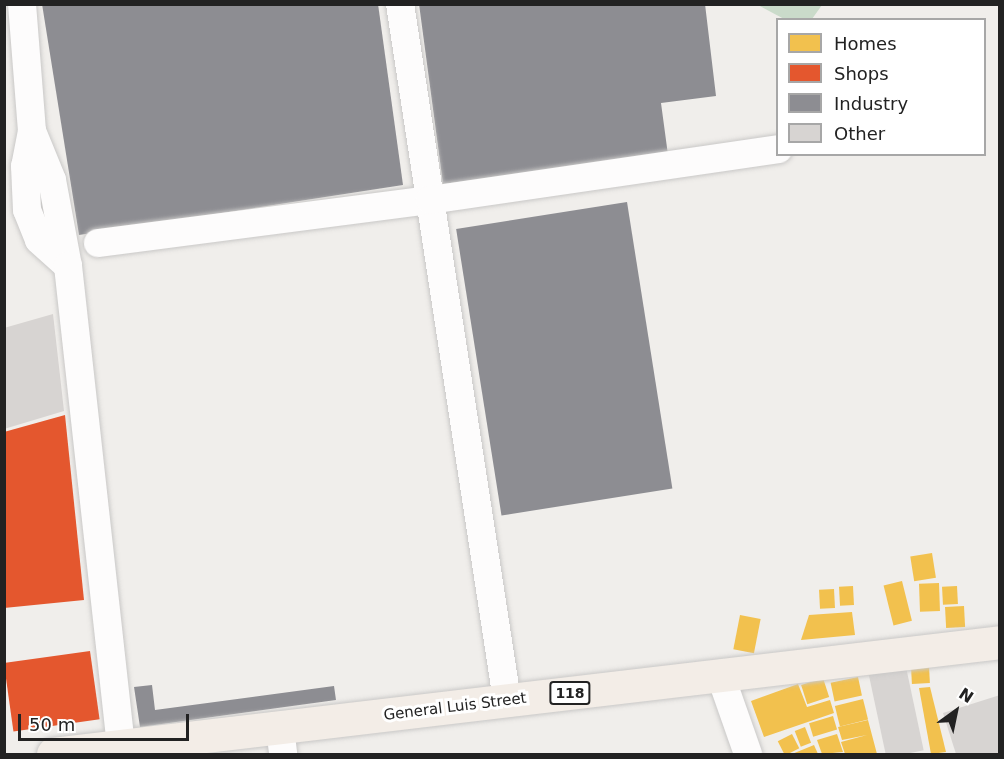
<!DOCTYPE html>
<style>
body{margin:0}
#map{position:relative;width:1004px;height:759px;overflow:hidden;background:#f0eeeb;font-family:"DejaVu Sans",sans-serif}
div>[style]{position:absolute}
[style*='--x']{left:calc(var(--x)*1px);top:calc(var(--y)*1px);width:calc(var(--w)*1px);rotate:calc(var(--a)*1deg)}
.cemetery>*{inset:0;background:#cadbca}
.homes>*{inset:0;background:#f2c14e;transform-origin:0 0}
.shops>*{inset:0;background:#e4572e;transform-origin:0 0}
.industry>*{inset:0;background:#8d8d92;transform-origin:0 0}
.building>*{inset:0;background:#d7d4d2;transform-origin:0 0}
.roads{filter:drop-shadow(0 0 2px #c9c8c7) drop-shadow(0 0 2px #c9c8c7)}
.minor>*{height:28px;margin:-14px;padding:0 14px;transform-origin:14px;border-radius:14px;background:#fdfcfc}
.major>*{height:33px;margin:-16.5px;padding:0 16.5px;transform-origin:16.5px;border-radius:16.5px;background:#f3ede7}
span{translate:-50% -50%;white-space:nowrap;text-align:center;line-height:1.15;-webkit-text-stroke:6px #fff;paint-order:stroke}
.shield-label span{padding:2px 4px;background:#fff;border:2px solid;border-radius:4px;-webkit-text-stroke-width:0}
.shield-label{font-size:14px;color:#222;font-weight:700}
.street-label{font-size:15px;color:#222}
.frame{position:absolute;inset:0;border:6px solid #222;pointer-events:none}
.legend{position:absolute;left:776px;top:18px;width:210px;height:138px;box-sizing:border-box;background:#fff;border:2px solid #a7a7a7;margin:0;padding:8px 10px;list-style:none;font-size:18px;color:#222}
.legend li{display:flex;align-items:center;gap:12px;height:30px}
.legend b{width:30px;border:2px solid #a7a7a7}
.north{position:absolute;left:926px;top:681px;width:60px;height:60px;-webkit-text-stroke:4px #fff;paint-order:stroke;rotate:33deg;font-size:16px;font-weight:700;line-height:24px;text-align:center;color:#222}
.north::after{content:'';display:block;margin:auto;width:21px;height:27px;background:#222;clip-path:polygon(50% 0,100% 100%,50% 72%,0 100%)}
.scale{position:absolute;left:18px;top:714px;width:171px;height:27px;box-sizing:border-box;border:3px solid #222;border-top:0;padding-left:8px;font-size:18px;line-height:21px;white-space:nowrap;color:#222;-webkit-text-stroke:4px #fff;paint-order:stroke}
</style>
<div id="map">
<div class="cemetery">
<i style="clip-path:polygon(758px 5px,822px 4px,822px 5px,812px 19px,786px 20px)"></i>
</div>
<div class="homes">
<i style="left:932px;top:553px;width:25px;height:22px;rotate:81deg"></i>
<i style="left:902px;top:581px;width:41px;height:19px;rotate:76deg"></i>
<i style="left:939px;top:583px;width:28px;height:20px;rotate:88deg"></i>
<i style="left:853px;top:586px;width:19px;height:14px;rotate:87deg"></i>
<i style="left:957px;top:586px;width:18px;height:15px;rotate:87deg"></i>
<i style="left:834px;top:589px;width:19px;height:15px;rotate:87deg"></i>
<i style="left:964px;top:606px;width:21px;height:19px;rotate:87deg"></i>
<i style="clip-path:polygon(852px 612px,855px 635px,801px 640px,809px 615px)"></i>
<i style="left:740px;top:615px;width:21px;height:35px;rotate:11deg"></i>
<i style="left:929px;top:666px;width:17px;height:18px;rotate:87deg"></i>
<i style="left:858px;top:677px;width:19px;height:28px;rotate:78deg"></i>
<i style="left:823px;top:678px;width:20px;height:23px;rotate:72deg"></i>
<i style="clip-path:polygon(798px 684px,807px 707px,830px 700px,834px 713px,764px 737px,751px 701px)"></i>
<i style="clip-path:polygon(930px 687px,946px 752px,931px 754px,919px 688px)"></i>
<i style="left:863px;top:699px;width:21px;height:29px;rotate:76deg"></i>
<i style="left:833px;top:716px;width:14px;height:25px;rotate:73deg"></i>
<i style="clip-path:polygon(868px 720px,877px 754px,845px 754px,841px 742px,867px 735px,842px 740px,838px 727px)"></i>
<i style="left:805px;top:727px;width:17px;height:11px;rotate:69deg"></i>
<i style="left:792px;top:734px;width:16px;height:16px;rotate:63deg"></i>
<i style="clip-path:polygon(837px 734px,843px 752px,822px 754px,817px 740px)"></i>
<i style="clip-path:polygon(814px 745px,818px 754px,792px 754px)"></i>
</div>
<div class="shops">
<i style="clip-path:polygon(65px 415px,84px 600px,4px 608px,4px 432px)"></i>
<i style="left:90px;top:651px;width:69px;height:87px;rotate:82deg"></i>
</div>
<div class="industry">
<i style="clip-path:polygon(42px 4px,378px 4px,403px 185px,79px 235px)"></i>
<i style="clip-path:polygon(419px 4px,705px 4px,716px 96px,661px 103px,668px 155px,443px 184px)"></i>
<i style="left:627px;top:202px;width:290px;height:173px;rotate:81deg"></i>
<i style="clip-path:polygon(152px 685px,155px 710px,334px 686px,336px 700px,140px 727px,134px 687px)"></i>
</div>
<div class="building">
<i style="clip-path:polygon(53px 314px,64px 411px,4px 429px,4px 328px)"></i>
<i style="left:906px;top:667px;width:85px;height:38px;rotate:78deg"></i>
<i style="clip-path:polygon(1000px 695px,1000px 754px,956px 754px,943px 713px)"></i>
</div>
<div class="roads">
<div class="minor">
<i style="--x:22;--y:4;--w:127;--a:85.5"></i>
<i style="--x:32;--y:131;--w:36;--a:101"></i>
<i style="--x:25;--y:166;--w:44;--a:87.4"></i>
<i style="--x:27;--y:210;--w:32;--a:68"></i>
<i style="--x:39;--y:240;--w:39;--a:42"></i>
<i style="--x:400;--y:4;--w:704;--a:81.26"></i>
<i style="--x:32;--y:131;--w:53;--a:67.8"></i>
<i style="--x:52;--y:180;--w:87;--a:79.5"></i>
<i style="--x:68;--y:266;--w:484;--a:83.7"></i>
<i style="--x:98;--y:243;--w:335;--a:-7.4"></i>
<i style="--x:430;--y:200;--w:352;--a:-8.3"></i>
<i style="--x:720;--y:674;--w:85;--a:70.7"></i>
<i style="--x:280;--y:728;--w:26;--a:83"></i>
</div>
<div class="major">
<i style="--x:53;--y:754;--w:954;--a:-6.74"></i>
</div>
</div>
<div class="shield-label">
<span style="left:570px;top:693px">118</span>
</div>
<div class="street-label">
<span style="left:455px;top:707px;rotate:-7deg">General Luis Street</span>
</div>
<div class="frame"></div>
<ul class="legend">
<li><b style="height:16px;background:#f2c14e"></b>Homes</li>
<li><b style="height:16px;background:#e4572e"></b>Shops</li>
<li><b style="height:16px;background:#8d8d92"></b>Industry</li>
<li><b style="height:16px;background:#d7d4d2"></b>Other</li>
</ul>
<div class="north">N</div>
<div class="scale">50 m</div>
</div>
